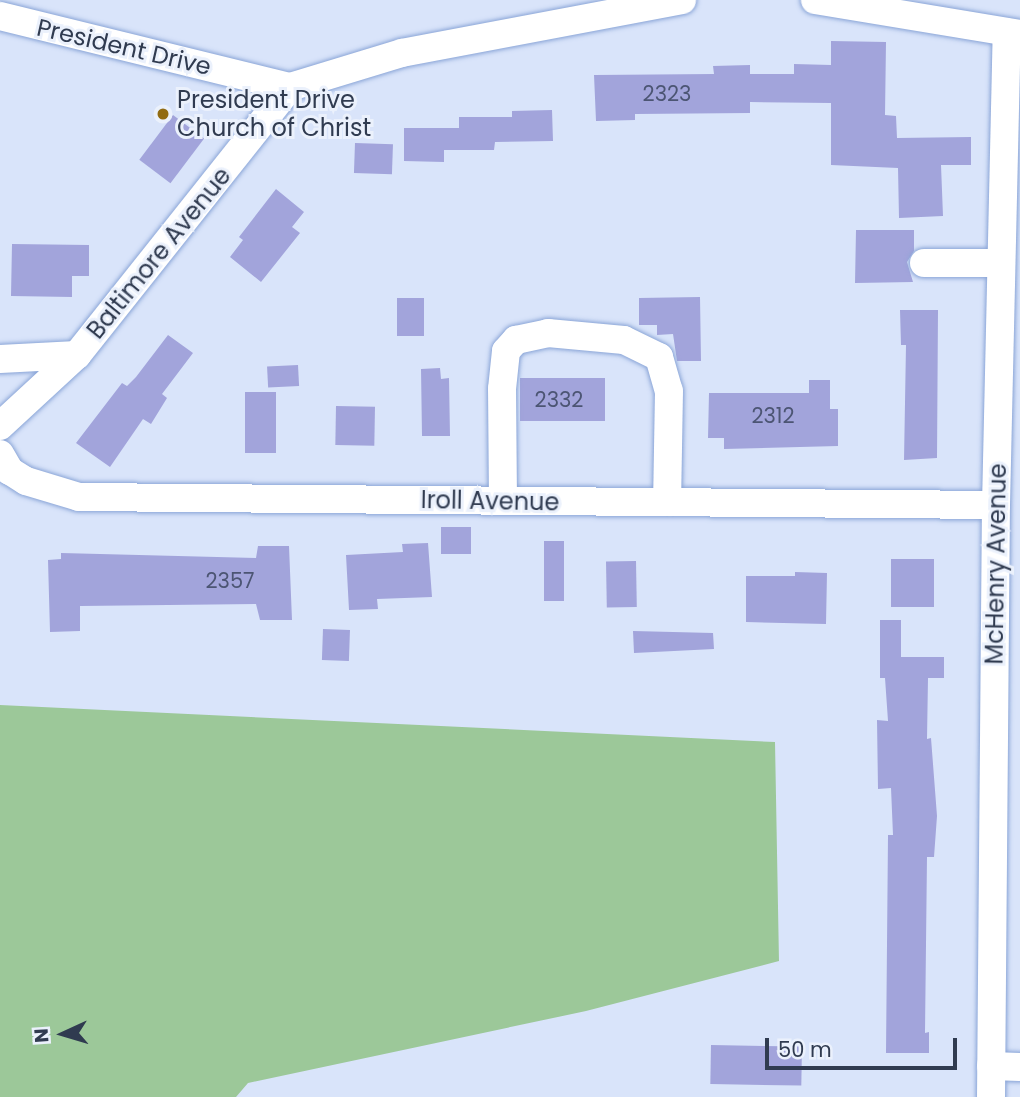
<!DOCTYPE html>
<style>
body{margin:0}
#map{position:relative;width:1020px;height:1097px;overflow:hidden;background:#d9e4fa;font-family:Poppins,sans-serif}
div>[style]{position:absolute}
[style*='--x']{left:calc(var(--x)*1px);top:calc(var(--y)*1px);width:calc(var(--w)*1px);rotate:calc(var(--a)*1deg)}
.green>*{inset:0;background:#9cc899}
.building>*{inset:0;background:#a2a4db;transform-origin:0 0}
.roads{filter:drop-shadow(0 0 2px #8aa5d7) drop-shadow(0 0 2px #8aa5d7)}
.minor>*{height:28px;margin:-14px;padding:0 14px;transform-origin:14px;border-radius:14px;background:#fff}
.dots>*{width:19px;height:19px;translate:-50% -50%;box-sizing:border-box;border:4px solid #ebf1fc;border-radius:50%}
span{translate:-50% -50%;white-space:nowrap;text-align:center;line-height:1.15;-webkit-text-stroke:6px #ebf1fc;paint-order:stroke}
.number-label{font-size:21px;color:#4c5573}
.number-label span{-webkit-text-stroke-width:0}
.street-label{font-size:24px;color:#303b50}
.poi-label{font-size:24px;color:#303b50}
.left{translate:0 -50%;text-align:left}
.north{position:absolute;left:28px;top:999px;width:70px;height:70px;-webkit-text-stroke:5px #ebf1fc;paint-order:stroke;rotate:266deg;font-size:19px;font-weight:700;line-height:28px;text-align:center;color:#303b50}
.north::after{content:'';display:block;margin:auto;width:24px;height:32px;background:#303b50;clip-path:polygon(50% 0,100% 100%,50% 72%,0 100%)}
.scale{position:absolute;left:765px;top:1038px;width:192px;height:32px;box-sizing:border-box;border:4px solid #303b50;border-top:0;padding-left:9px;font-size:21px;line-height:24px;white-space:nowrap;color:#303b50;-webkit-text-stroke:5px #ebf1fc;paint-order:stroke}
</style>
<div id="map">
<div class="green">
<i style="clip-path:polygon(0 705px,775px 742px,779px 961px,586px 1011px,248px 1083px,236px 1097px,0 1097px)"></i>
</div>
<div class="building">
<i style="clip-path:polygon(831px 41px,886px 42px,885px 115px,896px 116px,897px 138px,971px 137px,971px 165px,941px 165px,943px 216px,899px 218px,898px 168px,831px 165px,831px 103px,750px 102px,750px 113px,635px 114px,635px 120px,596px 121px,594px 75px,714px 74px,713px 66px,750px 65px,750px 74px,794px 74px,794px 64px,831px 65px)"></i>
<i style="clip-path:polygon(552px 110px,553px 141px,495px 142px,494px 150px,444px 150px,444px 162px,404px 161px,404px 128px,459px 128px,459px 117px,512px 117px,512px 111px)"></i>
<i style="left:173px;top:115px;width:39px;height:56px;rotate:37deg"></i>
<i style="left:355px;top:143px;width:38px;height:30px;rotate:2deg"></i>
<i style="clip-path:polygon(276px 189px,304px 212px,292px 227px,300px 233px,261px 282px,230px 257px,243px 240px,239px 237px)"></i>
<i style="clip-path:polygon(856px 230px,914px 230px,914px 251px,907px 262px,913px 282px,855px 283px)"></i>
<i style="clip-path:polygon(12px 244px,89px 245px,89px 276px,72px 276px,72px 297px,11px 296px)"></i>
<i style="clip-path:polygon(700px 297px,701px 361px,677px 361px,673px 334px,657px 335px,657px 325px,639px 325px,639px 298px)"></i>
<i style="left:397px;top:298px;width:27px;height:38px"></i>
<i style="clip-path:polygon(900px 310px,938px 310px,937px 458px,904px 460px,906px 345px,901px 345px)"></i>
<i style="clip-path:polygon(168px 335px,193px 353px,162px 394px,167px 398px,151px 424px,143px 419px,110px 467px,76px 443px,122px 383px,127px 386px,136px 377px)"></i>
<i style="left:298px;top:365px;width:21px;height:31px;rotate:87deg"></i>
<i style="clip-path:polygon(440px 368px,441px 379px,449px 378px,450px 436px,422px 436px,421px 369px)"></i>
<i style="left:520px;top:378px;width:85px;height:43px"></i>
<i style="clip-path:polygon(809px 380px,830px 380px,830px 409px,838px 409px,838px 446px,724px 449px,724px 438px,708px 438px,709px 393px,809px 393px)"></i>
<i style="left:245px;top:392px;width:31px;height:61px"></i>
<i style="left:336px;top:406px;width:39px;height:39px;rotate:1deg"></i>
<i style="left:441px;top:527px;width:30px;height:27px"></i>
<i style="left:564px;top:541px;width:60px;height:20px;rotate:90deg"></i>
<i style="clip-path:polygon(428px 543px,432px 597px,377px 599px,378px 609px,349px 610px,346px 555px,403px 552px,402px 544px)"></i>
<i style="clip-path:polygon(258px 546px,289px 546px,292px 620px,260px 620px,256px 604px,80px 606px,80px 631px,50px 632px,48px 560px,61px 559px,61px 553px,256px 558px)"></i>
<i style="left:891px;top:559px;width:43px;height:48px"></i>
<i style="left:636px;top:561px;width:46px;height:30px;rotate:89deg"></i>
<i style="clip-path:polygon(795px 572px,827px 573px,826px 624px,746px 622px,746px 576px,795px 576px)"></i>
<i style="clip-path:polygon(880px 620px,901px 620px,901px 657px,944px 657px,944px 678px,928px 678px,927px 739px,931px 738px,937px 816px,934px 857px,927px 857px,925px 1033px,929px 1032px,929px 1053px,886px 1053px,888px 835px,893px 835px,891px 788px,878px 789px,877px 720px,888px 721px,885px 678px,880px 678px)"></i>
<i style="left:323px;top:629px;width:27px;height:31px;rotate:2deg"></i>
<i style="clip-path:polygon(633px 631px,713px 633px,714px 649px,634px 653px)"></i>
<i style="left:711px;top:1045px;width:91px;height:39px;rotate:1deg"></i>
</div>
<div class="roads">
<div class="minor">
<i style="--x:815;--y:0;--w:208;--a:9.4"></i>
<i style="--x:0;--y:16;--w:299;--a:13.8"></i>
<i style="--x:924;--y:263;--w:77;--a:0"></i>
<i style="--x:0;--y:359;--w:77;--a:-3"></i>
<i style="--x:0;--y:426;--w:105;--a:-42.7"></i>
<i style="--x:77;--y:355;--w:342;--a:-51.5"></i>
<i style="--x:290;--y:87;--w:117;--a:-16.9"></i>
<i style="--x:402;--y:53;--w:285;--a:-10.7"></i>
<i style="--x:0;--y:454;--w:20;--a:60"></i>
<i style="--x:10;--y:471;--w:19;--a:32"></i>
<i style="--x:26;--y:481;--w:55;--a:16.8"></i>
<i style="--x:79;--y:497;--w:917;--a:0.5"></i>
<i style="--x:503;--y:501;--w:112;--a:-90.5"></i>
<i style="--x:502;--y:389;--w:38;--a:-84"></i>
<i style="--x:506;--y:351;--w:15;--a:-48"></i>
<i style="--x:516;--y:340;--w:33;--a:-12"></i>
<i style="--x:548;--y:333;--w:76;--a:5.3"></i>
<i style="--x:624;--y:340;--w:39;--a:26"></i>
<i style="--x:659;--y:357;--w:35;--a:74"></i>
<i style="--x:669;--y:391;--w:111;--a:91"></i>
<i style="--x:991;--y:1066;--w:29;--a:2"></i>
<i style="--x:991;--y:1097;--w:592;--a:-89.52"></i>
<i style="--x:996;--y:505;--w:473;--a:-88.7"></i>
</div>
</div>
<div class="dots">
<i style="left:163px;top:114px;background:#916b12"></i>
</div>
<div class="number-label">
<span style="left:667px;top:94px">2323</span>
<span style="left:559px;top:400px">2332</span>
<span style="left:773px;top:416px">2312</span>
<span style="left:230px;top:581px">2357</span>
</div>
<div class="street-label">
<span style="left:124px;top:47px;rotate:13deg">President Drive</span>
<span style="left:159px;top:253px;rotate:-51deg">Baltimore Avenue</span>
<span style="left:490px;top:501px;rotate:1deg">Iroll Avenue</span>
<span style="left:996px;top:564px;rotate:-89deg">McHenry Avenue</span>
</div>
<div class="poi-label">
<span class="left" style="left:177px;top:114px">President Drive<br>Church of Christ</span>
</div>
<div class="north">N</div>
<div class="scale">50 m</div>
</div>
